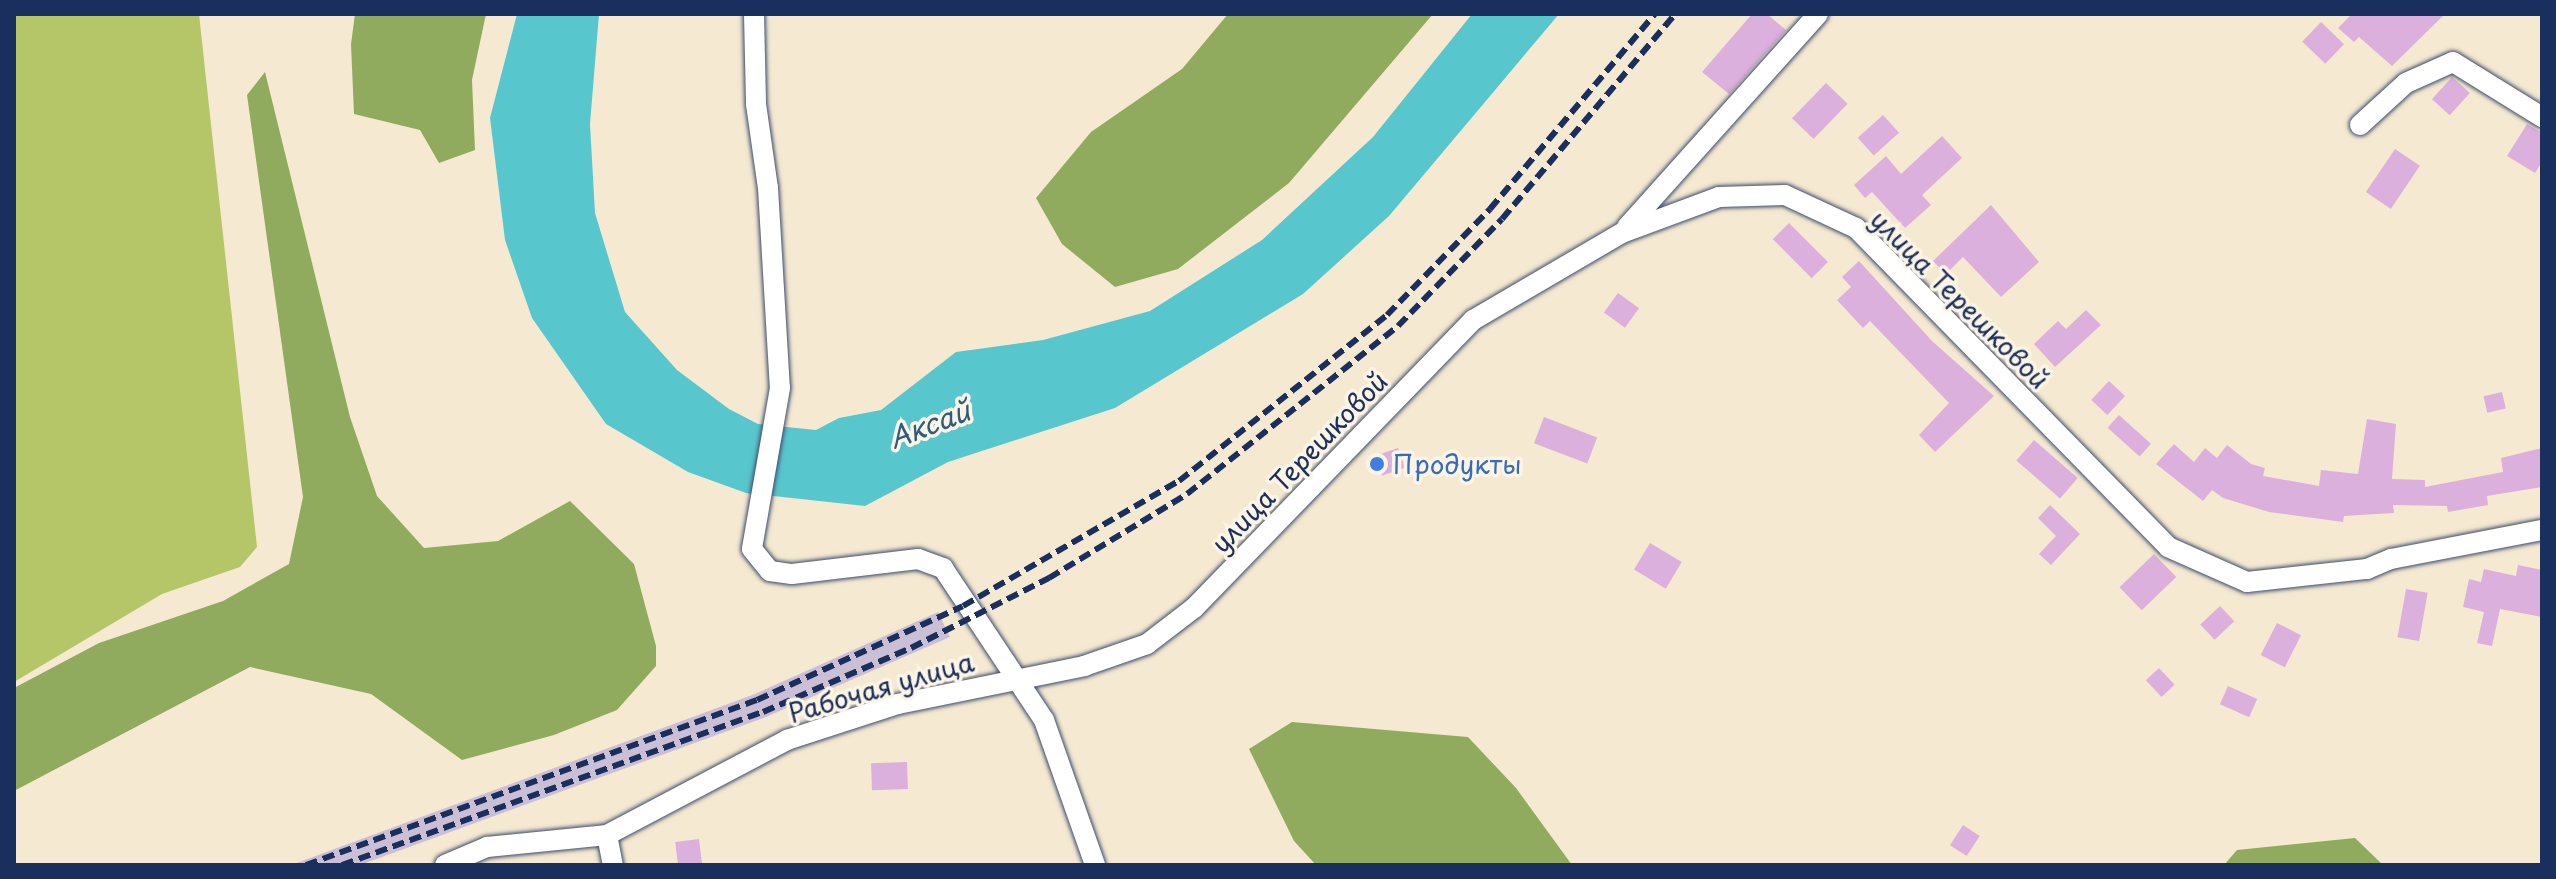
<!DOCTYPE html>
<meta charset="utf-8">
<style>
body{margin:0}
#map{position:relative;width:2556px;height:879px;overflow:hidden;background:#f5ead1;font-family:"Playpen Sans",sans-serif}
div>[style]{position:absolute}
[style*='--x']{left:calc(var(--x)*1px);top:calc(var(--y)*1px);width:calc(var(--w)*1px);rotate:calc(var(--a)*1deg)}
.industrial>*{inset:0;background:#cbbfd5}
.green>*{inset:0;background:#b5c669}
.forest>*{inset:0;background:#90ab5d}
.water>*{inset:0;background:#58c6cd}
.building>*{inset:0;background:#dcb0dc;transform-origin:0 0}
.roads{filter:drop-shadow(0 0 2px #3c4b6f) drop-shadow(0 0 2px #3c4b6f)}
.street>*{height:20px;margin:-10px;padding:0 10px;transform-origin:10px;border-radius:10px;background:#fff}
.rail>*{height:6px;margin-top:-3px;transform-origin:0;background:repeating-linear-gradient(90deg,#1b2f5e 0 12px,transparent 0 18px)}
.dots>*{width:22px;height:22px;translate:-50% -50%;box-sizing:border-box;border:4px solid #fcf5e5;border-radius:50%}
span{translate:-50% -50%;white-space:nowrap;text-align:center;line-height:1.15;-webkit-text-stroke:7px #fcf5e5;paint-order:stroke}
.street-label{font-size:26px;color:#1b2f5e}
.shop-label{font-size:26px;color:#366cbe}
.left{translate:0 -50%;text-align:left}
.water-label{font-size:28px;color:#2d5c7f;font-style:italic}
.frame{position:absolute;inset:0;border:16px solid #1b2f5e;pointer-events:none}
</style>
<div id="map">
<div class="industrial">
<i style="clip-path:polygon(938px 612px,950px 637px,766px 717px,360px 865px,291px 865px,755px 694px)"></i>
</div>
<div class="green">
<i style="clip-path:polygon(14px 14px,199px 14px,257px 547px,240px 567px,162px 594px,14px 682px)"></i>
</div>
<div class="forest">
<i style="clip-path:polygon(355px 14px,486px 14px,472px 80px,475px 150px,439px 163px,420px 130px,354px 114px,351px 44px)"></i>
<i style="clip-path:polygon(1228px 14px,1433px 14px,1289px 183px,1178px 269px,1115px 287px,1062px 244px,1036px 198px,1091px 132px,1182px 69px)"></i>
<i style="clip-path:polygon(265px 72px,350px 417px,377px 496px,424px 548px,498px 541px,570px 501px,634px 564px,656px 646px,656px 666px,617px 710px,554px 735px,462px 760px,371px 694px,250px 667px,14px 791px,14px 688px,99px 643px,223px 601px,289px 564px,303px 497px,247px 95px)"></i>
<i style="clip-path:polygon(1292px 722px,1468px 737px,1516px 788px,1572px 865px,1316px 865px,1294px 841px,1249px 749px)"></i>
<i style="clip-path:polygon(2355px 838px,2383px 865px,2224px 865px,2237px 850px)"></i>
</div>
<div class="water">
<i style="clip-path:polygon(517px 14px,599px 14px,590px 124px,595px 213px,625px 312px,677px 370px,729px 409px,758px 424px,816px 430px,839px 418px,881px 410px,956px 352px,1043px 340px,1150px 311px,1262px 240px,1373px 137px,1472px 14px,1559px 14px,1389px 216px,1303px 294px,1115px 408px,948px 462px,865px 506px,746px 493px,688px 472px,606px 424px,532px 318px,505px 240px,490px 118px)"></i>
</div>
<div class="building">
<i style="clip-path:polygon(1752px 14px,1767px 14px,1786px 30px,1729px 94px,1702px 72px)"></i>
<i style="clip-path:polygon(2352px 14px,2445px 14px,2392px 66px,2359px 37px,2354px 42px,2338px 28px)"></i>
<i style="left:2321px;top:22px;width:32px;height:27px;rotate:44deg"></i>
<i style="left:2452px;top:77px;width:24px;height:30px;rotate:42deg"></i>
<i style="left:1826px;top:83px;width:30px;height:49px;rotate:44deg"></i>
<i style="left:1883px;top:115px;width:24px;height:34px;rotate:48deg"></i>
<i style="clip-path:polygon(2527px 124px,2542px 133px,2542px 162px,2535px 173px,2507px 156px)"></i>
<i style="clip-path:polygon(1942px 136px,1962px 158px,1922px 195px,1931px 205px,1905px 228px,1872px 192px,1865px 198px,1854px 185px,1886px 156px,1901px 174px)"></i>
<i style="left:2395px;top:149px;width:30px;height:52px;rotate:34deg"></i>
<i style="clip-path:polygon(1991px 205px,2039px 262px,2001px 297px,1963px 257px,1946px 274px,1933px 261px)"></i>
<i style="left:1789px;top:223px;width:55px;height:23px;rotate:45deg"></i>
<i style="clip-path:polygon(1859px 261px,1932px 341px,1994px 396px,1935px 452px,1919px 435px,1949px 403px,1870px 321px,1863px 328px,1837px 300px,1851px 287px,1842px 277px)"></i>
<i style="left:1618px;top:293px;width:26px;height:24px;rotate:36deg"></i>
<i style="clip-path:polygon(2086px 310px,2101px 325px,2055px 367px,2034px 344px,2058px 321px,2066px 329px)"></i>
<i style="left:2109px;top:381px;width:22px;height:26px;rotate:43deg"></i>
<i style="left:2502px;top:392px;width:17px;height:19px;rotate:77deg"></i>
<i style="left:2119px;top:415px;width:43px;height:17px;rotate:42deg"></i>
<i style="left:1544px;top:417px;width:57px;height:28px;rotate:21deg"></i>
<i style="clip-path:polygon(2367px 419px,2396px 424px,2392px 479px,2425px 480px,2425px 487px,2503px 472px,2501px 458px,2542px 448px,2542px 487px,2487px 496px,2488px 505px,2448px 512px,2447px 506px,2393px 505px,2394px 513px,2344px 516px,2343px 522px,2269px 512px,2223px 498px,2212px 490px,2203px 501px,2156px 464px,2174px 444px,2194px 462px,2205px 448px,2217px 458px,2227px 445px,2251px 464px,2265px 468px,2263px 476px,2319px 486px,2321px 470px,2358px 474px)"></i>
<i style="left:2034px;top:440px;width:58px;height:27px;rotate:41deg"></i>
<i style="left:1398px;top:448px;width:21px;height:24px;rotate:71deg"></i>
<i style="clip-path:polygon(2050px 505px,2080px 534px,2051px 565px,2039px 554px,2056px 536px,2038px 518px)"></i>
<i style="left:1650px;top:543px;width:37px;height:31px;rotate:31deg"></i>
<i style="left:2154px;top:554px;width:32px;height:48px;rotate:46deg"></i>
<i style="clip-path:polygon(2518px 565px,2542px 570px,2542px 617px,2500px 609px,2492px 646px,2477px 643px,2484px 612px,2463px 607px,2469px 579px,2481px 582px,2484px 569px,2516px 576px)"></i>
<i style="left:2406px;top:589px;width:22px;height:49px;rotate:10deg"></i>
<i style="left:2220px;top:606px;width:21px;height:27px;rotate:47deg"></i>
<i style="left:2277px;top:623px;width:27px;height:36px;rotate:27deg"></i>
<i style="left:2159px;top:668px;width:23px;height:18px;rotate:47deg"></i>
<i style="left:2228px;top:686px;width:32px;height:20px;rotate:24deg"></i>
<i style="left:907px;top:762px;width:27px;height:36px;rotate:88deg"></i>
<i style="left:1963px;top:825px;width:20px;height:24px;rotate:33deg"></i>
<i style="left:699px;top:839px;width:26px;height:24px;rotate:83deg"></i>
</div>
<div class="roads">
<div class="street">
<i style="--x:754;--y:14;--w:90;--a:88.7"></i>
<i style="--x:756;--y:104;--w:85;--a:81.9"></i>
<i style="--x:768;--y:188;--w:200;--a:86.6"></i>
<i style="--x:780;--y:388;--w:163;--a:99.9"></i>
<i style="--x:752;--y:549;--w:28;--a:51"></i>
<i style="--x:770;--y:571;--w:22;--a:8"></i>
<i style="--x:792;--y:574;--w:127;--a:-6.8"></i>
<i style="--x:918;--y:559;--w:27;--a:20"></i>
<i style="--x:943;--y:568;--w:182;--a:56.4"></i>
<i style="--x:1044;--y:720;--w:154;--a:70.6"></i>
<i style="--x:2360;--y:125;--w:62;--a:-42.4"></i>
<i style="--x:2406;--y:83;--w:51;--a:-24.1"></i>
<i style="--x:2453;--y:62;--w:105;--a:31.7"></i>
<i style="--x:1627;--y:227;--w:286;--a:-48.1"></i>
<i style="--x:607;--y:835;--w:31;--a:79"></i>
<i style="--x:445;--y:865;--w:46;--a:-23.2"></i>
<i style="--x:487;--y:847;--w:121;--a:-5.7"></i>
<i style="--x:607;--y:835;--w:204;--a:-27.8"></i>
<i style="--x:787;--y:740;--w:117;--a:-18"></i>
<i style="--x:898;--y:704;--w:190;--a:-11.5"></i>
<i style="--x:1084;--y:666;--w:67;--a:-19.2"></i>
<i style="--x:1147;--y:644;--w:59;--a:-37.5"></i>
<i style="--x:1194;--y:608;--w:401;--a:-45.9"></i>
<i style="--x:1473;--y:320;--w:173;--a:-30.3"></i>
<i style="--x:1622;--y:233;--w:103;--a:-20.4"></i>
<i style="--x:1719;--y:197;--w:66;--a:-1.7"></i>
<i style="--x:1785;--y:195;--w:78;--a:24.9"></i>
<i style="--x:1856;--y:228;--w:446;--a:45.6"></i>
<i style="--x:2168;--y:547;--w:86;--a:23.9"></i>
<i style="--x:2247;--y:582;--w:121;--a:-6.2"></i>
<i style="--x:2367;--y:569;--w:26;--a:-23"></i>
<i style="--x:2391;--y:559;--w:154;--a:-10.9"></i>
</div>
</div>
<div class="rail">
<i style="--x:306;--y:865;--w:480;--a:-20.1"></i>
<i style="--x:757;--y:700;--w:226;--a:-24.5"></i>
<i style="--x:963;--y:606;--w:250;--a:-30.1"></i>
<i style="--x:1179;--y:481;--w:266;--a:-38.6"></i>
<i style="--x:1387;--y:315;--w:148;--a:-45.8"></i>
<i style="--x:1490;--y:209;--w:255;--a:-49.8"></i>
<i style="--x:342;--y:865;--w:448;--a:-20"></i>
<i style="--x:763;--y:712;--w:161;--a:-23.4"></i>
<i style="--x:911;--y:648;--w:155;--a:-26.9"></i>
<i style="--x:1049;--y:578;--w:162;--a:-31.3"></i>
<i style="--x:1187;--y:494;--w:270;--a:-38.5"></i>
<i style="--x:1398;--y:326;--w:149;--a:-45.8"></i>
<i style="--x:1502;--y:219;--w:268;--a:-49.8"></i>
</div>
<div class="dots">
<i style="left:1377px;top:464px;background:#3f7fe0"></i>
</div>
<div class="street-label">
<span style="left:1960px;top:299px;rotate:45deg">улица Терешковой</span>
<span style="left:1299px;top:462px;rotate:-46deg">улица Терешковой</span>
<span style="left:881px;top:687px;rotate:-16deg">Рабочая улица</span>
</div>
<div class="shop-label">
<span class="left" style="left:1393px;top:464px">Продукты</span>
</div>
<div class="water-label">
<span style="left:929px;top:424px;rotate:-21deg">Аксай</span>
</div>
<div class="frame"></div>
</div>
